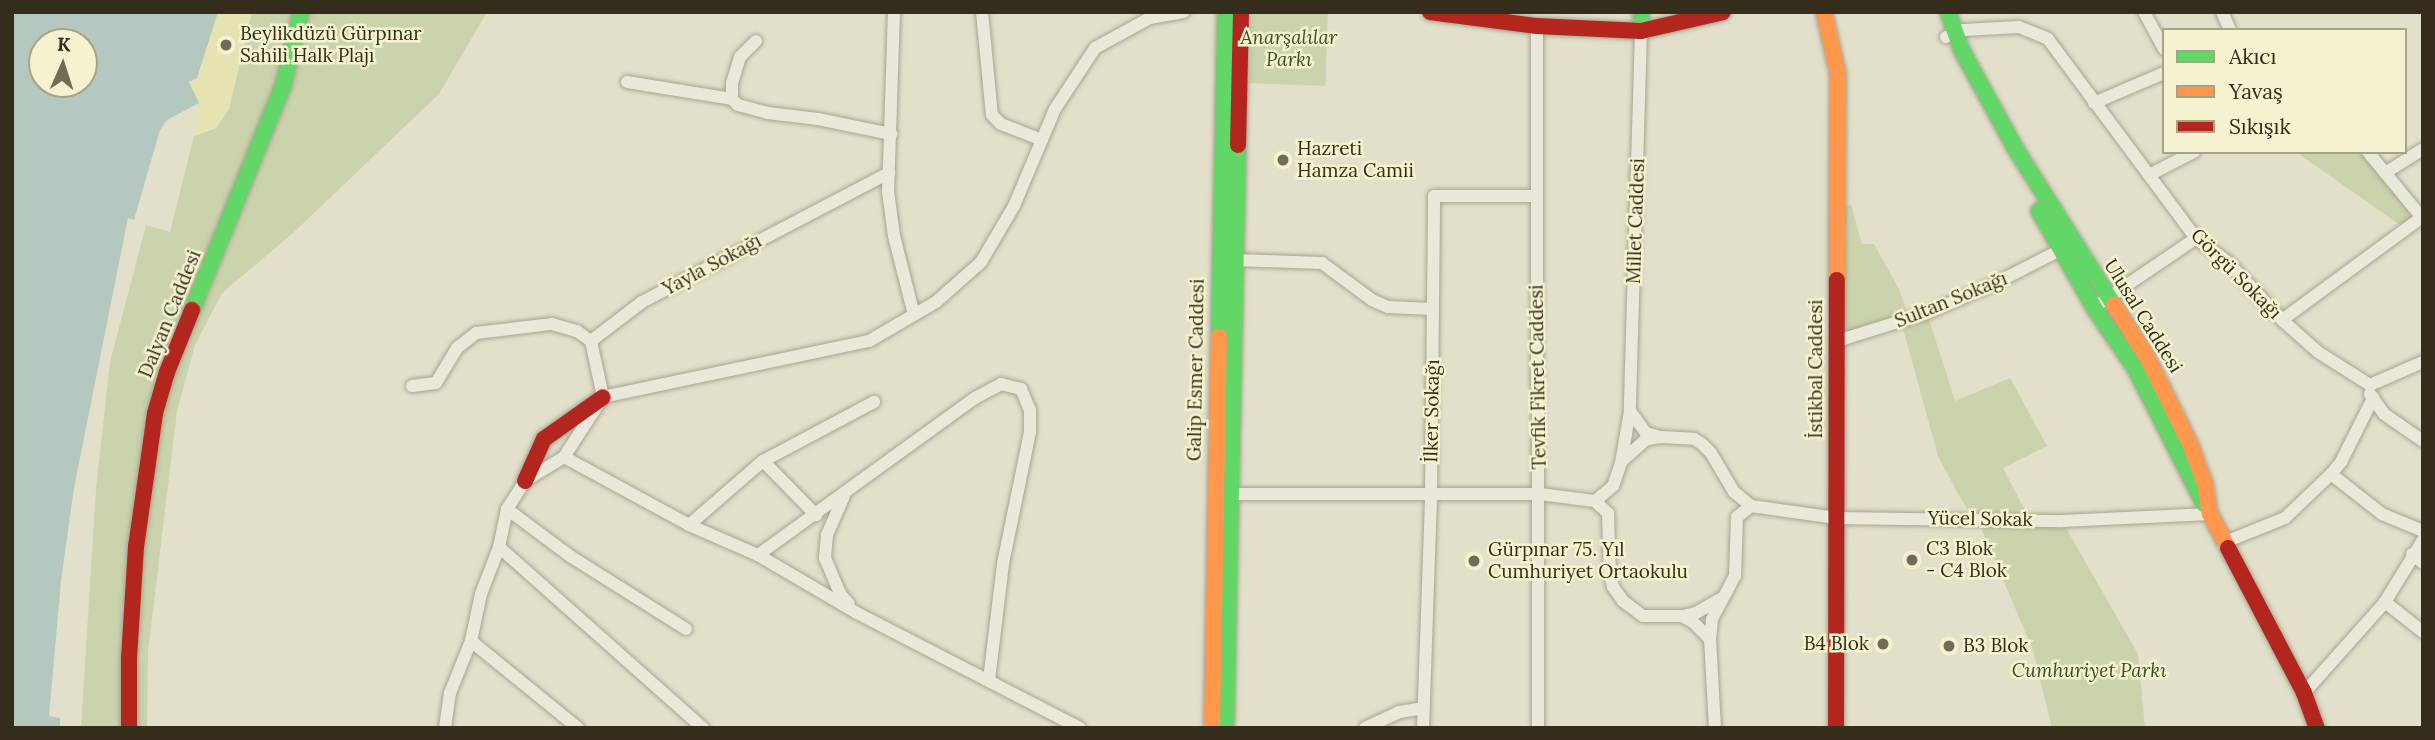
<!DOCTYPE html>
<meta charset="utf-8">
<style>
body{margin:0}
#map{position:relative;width:2435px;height:740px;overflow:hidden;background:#e2e0ca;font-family:Lora,serif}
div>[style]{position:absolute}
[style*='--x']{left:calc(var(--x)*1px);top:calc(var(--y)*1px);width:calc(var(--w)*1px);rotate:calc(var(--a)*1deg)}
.green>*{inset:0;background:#cad3ac;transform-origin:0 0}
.sand>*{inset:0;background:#e5e3b1}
.water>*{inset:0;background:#b5c8c0}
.roads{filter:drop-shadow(0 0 2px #a7a493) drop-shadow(0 0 2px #a7a493)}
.street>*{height:12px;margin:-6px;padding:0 6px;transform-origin:6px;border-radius:6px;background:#eae8db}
.fast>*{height:16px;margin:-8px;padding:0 8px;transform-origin:8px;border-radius:8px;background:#63d668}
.slow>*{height:16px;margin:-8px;padding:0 8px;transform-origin:8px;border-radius:8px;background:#ff974d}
.jam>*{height:16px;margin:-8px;padding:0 8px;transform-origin:8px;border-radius:8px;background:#b3261e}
.dots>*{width:19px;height:19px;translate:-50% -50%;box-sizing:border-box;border:4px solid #f4f2cf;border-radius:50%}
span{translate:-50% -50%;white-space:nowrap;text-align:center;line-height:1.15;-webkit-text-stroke:5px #f4f2cf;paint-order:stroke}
.poi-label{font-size:19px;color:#342d1c}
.left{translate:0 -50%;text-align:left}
.right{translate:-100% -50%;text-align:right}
.park-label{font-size:19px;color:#3b5024;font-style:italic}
.street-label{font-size:19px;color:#342d1c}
.frame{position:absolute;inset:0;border:14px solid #342d1c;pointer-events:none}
.legend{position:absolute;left:2162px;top:28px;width:245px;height:126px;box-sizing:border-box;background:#f4f2cf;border:2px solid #a7a387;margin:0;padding:9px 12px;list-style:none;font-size:21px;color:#342d1c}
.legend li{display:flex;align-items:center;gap:14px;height:35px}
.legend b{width:35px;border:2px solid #a7a387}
.north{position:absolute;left:28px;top:28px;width:70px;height:70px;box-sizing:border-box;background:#f4f2cf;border:2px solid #a7a387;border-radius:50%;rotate:3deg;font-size:19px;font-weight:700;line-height:28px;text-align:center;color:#342d1c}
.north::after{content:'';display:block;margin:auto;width:24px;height:32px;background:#716c59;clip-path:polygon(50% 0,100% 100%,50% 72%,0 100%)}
</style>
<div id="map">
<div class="green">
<i style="clip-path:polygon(252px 12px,487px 12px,439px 94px,293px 233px,222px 293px,195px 345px,177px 411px,148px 652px,147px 728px,81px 728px,96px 489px,110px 362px,146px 225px,170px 232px,194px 136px,216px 128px,229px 109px)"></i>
<i style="left:1328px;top:12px;width:74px;height:76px;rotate:92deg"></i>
<i style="clip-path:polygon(2296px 152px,2362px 152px,2412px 214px,2411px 222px,2400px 225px)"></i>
<i style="clip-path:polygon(1851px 205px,1862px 244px,1874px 244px,1899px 289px,1909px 318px,1927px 313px,1955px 401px,2010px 378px,2047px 446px,2003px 468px,2029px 518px,2062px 521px,2138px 654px,2145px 728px,2052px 728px,2033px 650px,1977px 519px,1973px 518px,1958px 494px,1938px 456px,1901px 321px,1842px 334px,1837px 207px)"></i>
</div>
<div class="sand">
<i style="clip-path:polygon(218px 12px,252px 12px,229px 109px,216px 128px,194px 136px,199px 103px,189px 82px,197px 77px)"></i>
</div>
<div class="water">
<i style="clip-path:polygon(evenodd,12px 12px,218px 12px,197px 78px,189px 82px,199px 103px,167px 120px,160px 130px,134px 220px,128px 218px,74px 488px,61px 581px,49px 716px,60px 718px,60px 728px,12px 728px,12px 12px,42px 42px,84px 42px,84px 84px,42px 84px,42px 42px)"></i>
</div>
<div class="roads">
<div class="street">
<i style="--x:894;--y:12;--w:179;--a:91.9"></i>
<i style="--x:888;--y:191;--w:45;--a:82.4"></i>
<i style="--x:894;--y:236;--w:81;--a:75.8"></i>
<i style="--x:982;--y:12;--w:103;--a:84.5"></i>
<i style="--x:992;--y:115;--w:13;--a:45"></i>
<i style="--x:1001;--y:124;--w:44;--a:21.3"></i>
<i style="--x:2144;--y:12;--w:42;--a:61.6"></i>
<i style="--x:2222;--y:12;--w:20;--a:66"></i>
<i style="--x:1537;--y:26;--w:702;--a:89.92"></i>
<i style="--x:1641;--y:31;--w:380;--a:91.7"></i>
<i style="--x:1630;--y:411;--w:53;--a:99.8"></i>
<i style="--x:1621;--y:463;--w:24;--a:109"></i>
<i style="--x:1613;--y:486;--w:23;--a:140"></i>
<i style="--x:1595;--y:501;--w:18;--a:43"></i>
<i style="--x:1608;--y:513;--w:61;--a:88.1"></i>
<i style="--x:1610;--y:574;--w:13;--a:77"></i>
<i style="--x:1613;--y:587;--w:17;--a:54"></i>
<i style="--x:1623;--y:601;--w:25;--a:37"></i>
<i style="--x:1643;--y:616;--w:39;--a:0"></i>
<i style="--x:1682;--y:616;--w:13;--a:29"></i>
<i style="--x:1693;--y:622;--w:24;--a:45"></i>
<i style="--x:1946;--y:37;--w:19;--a:-21"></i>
<i style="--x:1964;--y:30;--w:55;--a:-3.1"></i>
<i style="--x:2019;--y:27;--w:31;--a:22"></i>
<i style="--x:2048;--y:39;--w:248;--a:53.4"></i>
<i style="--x:2196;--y:238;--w:41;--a:37.1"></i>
<i style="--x:2229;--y:263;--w:78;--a:47.1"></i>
<i style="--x:2282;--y:320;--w:48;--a:41.6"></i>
<i style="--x:2318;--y:352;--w:62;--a:32.4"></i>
<i style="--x:2370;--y:385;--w:58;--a:-23.5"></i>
<i style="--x:756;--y:41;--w:23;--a:135"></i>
<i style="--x:740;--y:57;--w:27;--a:107"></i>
<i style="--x:732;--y:83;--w:16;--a:90"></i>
<i style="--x:732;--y:99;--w:8;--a:45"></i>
<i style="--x:738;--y:105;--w:31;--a:15"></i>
<i style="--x:768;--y:113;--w:50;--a:6.8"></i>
<i style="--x:818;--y:119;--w:75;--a:11.6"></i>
<i style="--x:627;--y:82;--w:106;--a:9.2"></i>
<i style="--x:2094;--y:103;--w:76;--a:-23.2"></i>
<i style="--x:2368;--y:152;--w:87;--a:50.6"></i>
<i style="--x:2385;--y:173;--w:45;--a:-32.3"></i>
<i style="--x:2149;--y:175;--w:51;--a:-27.1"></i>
<i style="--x:1236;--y:260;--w:86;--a:2"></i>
<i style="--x:1322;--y:263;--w:62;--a:36.5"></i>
<i style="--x:1372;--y:300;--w:17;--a:24"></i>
<i style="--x:1388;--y:307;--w:45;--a:2.5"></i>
<i style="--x:2102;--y:302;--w:114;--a:-34.2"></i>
<i style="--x:2282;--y:320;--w:172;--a:-36.3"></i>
<i style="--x:1837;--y:341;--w:94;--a:-17.3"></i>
<i style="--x:1927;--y:313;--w:73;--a:-23.4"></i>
<i style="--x:1994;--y:284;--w:81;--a:-27.2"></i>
<i style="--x:412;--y:386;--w:24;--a:-7"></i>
<i style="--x:436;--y:383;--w:41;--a:-59"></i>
<i style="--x:457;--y:348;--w:24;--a:-38"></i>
<i style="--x:476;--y:333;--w:77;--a:-6.8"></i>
<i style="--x:552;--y:324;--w:26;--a:16"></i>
<i style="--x:577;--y:331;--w:17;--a:36"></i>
<i style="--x:2370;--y:394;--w:24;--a:55"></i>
<i style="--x:2384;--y:414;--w:47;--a:34.7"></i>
<i style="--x:603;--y:397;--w:57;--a:-102.1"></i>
<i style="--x:591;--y:341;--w:64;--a:-37.4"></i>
<i style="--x:642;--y:302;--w:279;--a:-27.6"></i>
<i style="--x:1630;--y:411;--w:27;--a:54"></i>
<i style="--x:1646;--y:433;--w:15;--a:16"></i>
<i style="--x:1660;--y:437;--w:34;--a:3"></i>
<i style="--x:1694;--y:439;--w:9;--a:32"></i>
<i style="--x:1702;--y:444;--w:13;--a:45"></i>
<i style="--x:1711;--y:453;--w:45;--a:59.5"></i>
<i style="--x:1734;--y:492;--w:22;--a:39"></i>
<i style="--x:1751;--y:506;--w:86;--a:8"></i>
<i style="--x:1836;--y:518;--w:226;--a:0.8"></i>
<i style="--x:2062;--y:521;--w:148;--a:-2.7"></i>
<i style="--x:564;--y:457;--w:142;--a:28.5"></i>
<i style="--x:689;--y:525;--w:75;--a:23.5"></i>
<i style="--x:758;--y:555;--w:115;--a:30.4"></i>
<i style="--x:857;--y:613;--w:251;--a:27.3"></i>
<i style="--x:1623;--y:460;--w:30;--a:-42"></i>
<i style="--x:1645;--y:440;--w:14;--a:-12"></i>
<i style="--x:763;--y:461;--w:76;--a:45.5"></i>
<i style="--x:2331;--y:474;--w:65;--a:38.1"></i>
<i style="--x:2382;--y:514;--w:44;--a:22.5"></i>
<i style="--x:1225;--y:494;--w:315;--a:0"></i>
<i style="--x:1540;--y:494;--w:55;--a:7.3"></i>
<i style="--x:844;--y:496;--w:43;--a:113.6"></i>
<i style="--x:827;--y:535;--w:23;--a:95"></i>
<i style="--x:825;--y:558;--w:39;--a:67"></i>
<i style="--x:840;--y:594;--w:13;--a:48"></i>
<i style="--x:507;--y:509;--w:79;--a:36.7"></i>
<i style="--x:570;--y:556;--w:137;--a:32.2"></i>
<i style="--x:689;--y:525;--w:98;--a:-40.9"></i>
<i style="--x:763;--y:461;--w:126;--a:-28"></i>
<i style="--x:2223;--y:543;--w:67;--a:-22"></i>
<i style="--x:2285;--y:518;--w:64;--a:-43.7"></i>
<i style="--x:2331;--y:474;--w:16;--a:-50"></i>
<i style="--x:2341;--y:462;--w:72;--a:-63.4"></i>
<i style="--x:499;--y:547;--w:273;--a:41.6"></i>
<i style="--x:2412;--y:554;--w:14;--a:39"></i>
<i style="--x:758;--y:555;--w:268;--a:-35.9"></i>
<i style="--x:975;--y:398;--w:30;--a:-28"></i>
<i style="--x:1001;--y:384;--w:21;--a:14"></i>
<i style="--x:1021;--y:389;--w:23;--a:67"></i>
<i style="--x:1030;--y:410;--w:22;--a:90"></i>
<i style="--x:1030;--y:432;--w:135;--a:101.6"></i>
<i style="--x:1003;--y:564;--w:116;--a:96.9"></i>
<i style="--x:2385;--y:602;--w:48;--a:38.3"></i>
<i style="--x:1682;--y:616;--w:14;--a:-12"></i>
<i style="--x:1696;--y:613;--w:28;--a:-30"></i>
<i style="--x:471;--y:641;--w:138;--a:39.1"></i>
<i style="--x:2304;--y:693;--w:122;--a:-48.3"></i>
<i style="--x:2385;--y:602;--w:73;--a:-58.5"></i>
<i style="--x:445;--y:728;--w:35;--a:-82"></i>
<i style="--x:450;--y:693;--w:56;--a:-68"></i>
<i style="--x:471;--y:641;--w:48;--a:-78"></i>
<i style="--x:481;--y:594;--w:50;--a:-69"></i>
<i style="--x:499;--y:547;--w:39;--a:-78"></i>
<i style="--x:507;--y:509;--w:33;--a:-57"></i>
<i style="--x:525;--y:481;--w:46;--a:-31.6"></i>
<i style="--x:564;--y:457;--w:72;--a:-57"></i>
<i style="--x:603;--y:397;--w:272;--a:-11.9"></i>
<i style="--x:869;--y:341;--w:78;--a:-30.2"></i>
<i style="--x:936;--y:302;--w:60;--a:-41.6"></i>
<i style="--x:981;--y:262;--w:65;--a:-59.5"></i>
<i style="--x:1014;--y:206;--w:105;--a:-67.1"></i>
<i style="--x:1055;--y:109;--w:73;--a:-56.7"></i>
<i style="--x:1095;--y:48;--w:63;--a:-28.6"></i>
<i style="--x:1150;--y:18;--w:34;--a:-10"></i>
<i style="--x:1365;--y:728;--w:38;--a:-25"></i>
<i style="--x:1399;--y:712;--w:24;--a:-9"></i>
<i style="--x:1423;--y:728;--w:233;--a:-88"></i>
<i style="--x:1431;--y:495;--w:299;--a:-89.4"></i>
<i style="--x:1434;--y:196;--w:101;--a:0"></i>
<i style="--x:1715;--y:728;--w:89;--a:-93.2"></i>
<i style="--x:1710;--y:639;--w:20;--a:-84"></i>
<i style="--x:1712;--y:619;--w:49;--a:-61.9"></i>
<i style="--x:1735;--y:576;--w:59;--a:-88.1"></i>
<i style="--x:1737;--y:517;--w:18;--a:-38"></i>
</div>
<div class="fast">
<i style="--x:1641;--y:12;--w:19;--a:90"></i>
<i style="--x:1948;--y:12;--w:41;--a:70.3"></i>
<i style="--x:1962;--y:51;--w:111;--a:61.3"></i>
<i style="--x:2015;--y:148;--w:186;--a:57.8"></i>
<i style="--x:2039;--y:211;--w:115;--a:60.3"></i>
<i style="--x:2096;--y:311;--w:69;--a:55.6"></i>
<i style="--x:2135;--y:368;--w:153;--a:63.1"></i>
<i style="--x:192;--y:310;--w:242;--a:-67.9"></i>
<i style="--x:283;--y:86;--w:76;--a:-76.3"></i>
<i style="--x:1219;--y:337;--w:325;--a:-88.9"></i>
<i style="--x:1226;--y:728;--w:583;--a:-88.82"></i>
</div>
<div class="slow">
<i style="--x:1824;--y:12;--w:64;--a:77.3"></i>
<i style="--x:1838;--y:74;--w:206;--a:90.3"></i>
<i style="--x:2114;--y:305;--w:64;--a:57.8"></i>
<i style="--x:2148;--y:359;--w:95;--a:63.7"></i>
<i style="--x:2190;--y:444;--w:43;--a:69.4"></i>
<i style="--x:2205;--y:484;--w:30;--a:81"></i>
<i style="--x:2210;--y:514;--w:38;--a:62"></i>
<i style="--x:1212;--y:728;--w:391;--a:-89"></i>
</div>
<div class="jam">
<i style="--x:1430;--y:12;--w:108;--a:7.5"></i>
<i style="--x:1537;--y:26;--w:104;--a:2.8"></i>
<i style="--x:1641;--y:31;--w:84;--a:-13"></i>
<i style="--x:1238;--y:145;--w:133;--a:-88.7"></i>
<i style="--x:525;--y:481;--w:46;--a:-65.7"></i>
<i style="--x:544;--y:439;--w:72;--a:-35.4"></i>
<i style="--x:2228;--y:548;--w:164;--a:62.3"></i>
<i style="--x:2304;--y:693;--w:37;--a:70"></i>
<i style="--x:129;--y:728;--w:70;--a:-90"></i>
<i style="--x:129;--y:658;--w:111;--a:-86.4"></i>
<i style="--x:136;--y:547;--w:135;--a:-81.9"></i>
<i style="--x:155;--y:413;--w:43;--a:-73.7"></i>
<i style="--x:167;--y:372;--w:67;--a:-68"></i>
<i style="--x:1836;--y:728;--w:448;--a:-89.9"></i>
</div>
</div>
<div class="dots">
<i style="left:226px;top:45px;background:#716c59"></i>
<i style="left:1283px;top:160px;background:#716c59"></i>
<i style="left:1912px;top:560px;background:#716c59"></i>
<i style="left:1474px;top:561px;background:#716c59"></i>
<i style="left:1883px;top:644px;background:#716c59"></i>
<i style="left:1949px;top:646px;background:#716c59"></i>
</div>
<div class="poi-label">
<span class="left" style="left:240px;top:45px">Beylikdüzü Gürpınar<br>Sahili Halk Plajı</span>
<span class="left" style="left:1297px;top:160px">Hazreti<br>Hamza Camii</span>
<span class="left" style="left:1926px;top:560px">C3 Blok<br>- C4 Blok</span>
<span class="left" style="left:1488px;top:561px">Gürpınar 75. Yıl<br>Cumhuriyet Ortaokulu</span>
<span class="right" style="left:1869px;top:644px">B4 Blok</span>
<span class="left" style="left:1963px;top:646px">B3 Blok</span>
</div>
<div class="park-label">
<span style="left:1289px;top:49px">Anarşalılar<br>Parkı</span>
<span style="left:2089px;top:671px">Cumhuriyet Parkı</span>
</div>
<div class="street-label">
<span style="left:1636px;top:221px;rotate:-88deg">Millet Caddesi</span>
<span style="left:712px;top:265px;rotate:-28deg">Yayla Sokağı</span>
<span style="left:2236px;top:274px;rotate:45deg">Görgü Sokağı</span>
<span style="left:1951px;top:300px;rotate:-22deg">Sultan Sokağı</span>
<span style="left:170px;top:314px;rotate:-68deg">Dalyan Caddesi</span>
<span style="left:2143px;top:316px;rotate:58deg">Ulusal Caddesi</span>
<span style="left:1816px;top:369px;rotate:-90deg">İstikbal Caddesi</span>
<span style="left:1196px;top:370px;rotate:-89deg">Galip Esmer Caddesi</span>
<span style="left:1538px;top:377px;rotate:-91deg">Tevfik Fikret Caddesi</span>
<span style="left:1432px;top:411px;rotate:-89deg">İlker Sokağı</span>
<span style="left:1980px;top:519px;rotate:1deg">Yücel Sokak</span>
</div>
<div class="frame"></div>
<ul class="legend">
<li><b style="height:9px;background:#63d668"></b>Akıcı</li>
<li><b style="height:9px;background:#ff974d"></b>Yavaş</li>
<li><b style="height:9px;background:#b3261e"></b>Sıkışık</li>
</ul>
<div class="north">K</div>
</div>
